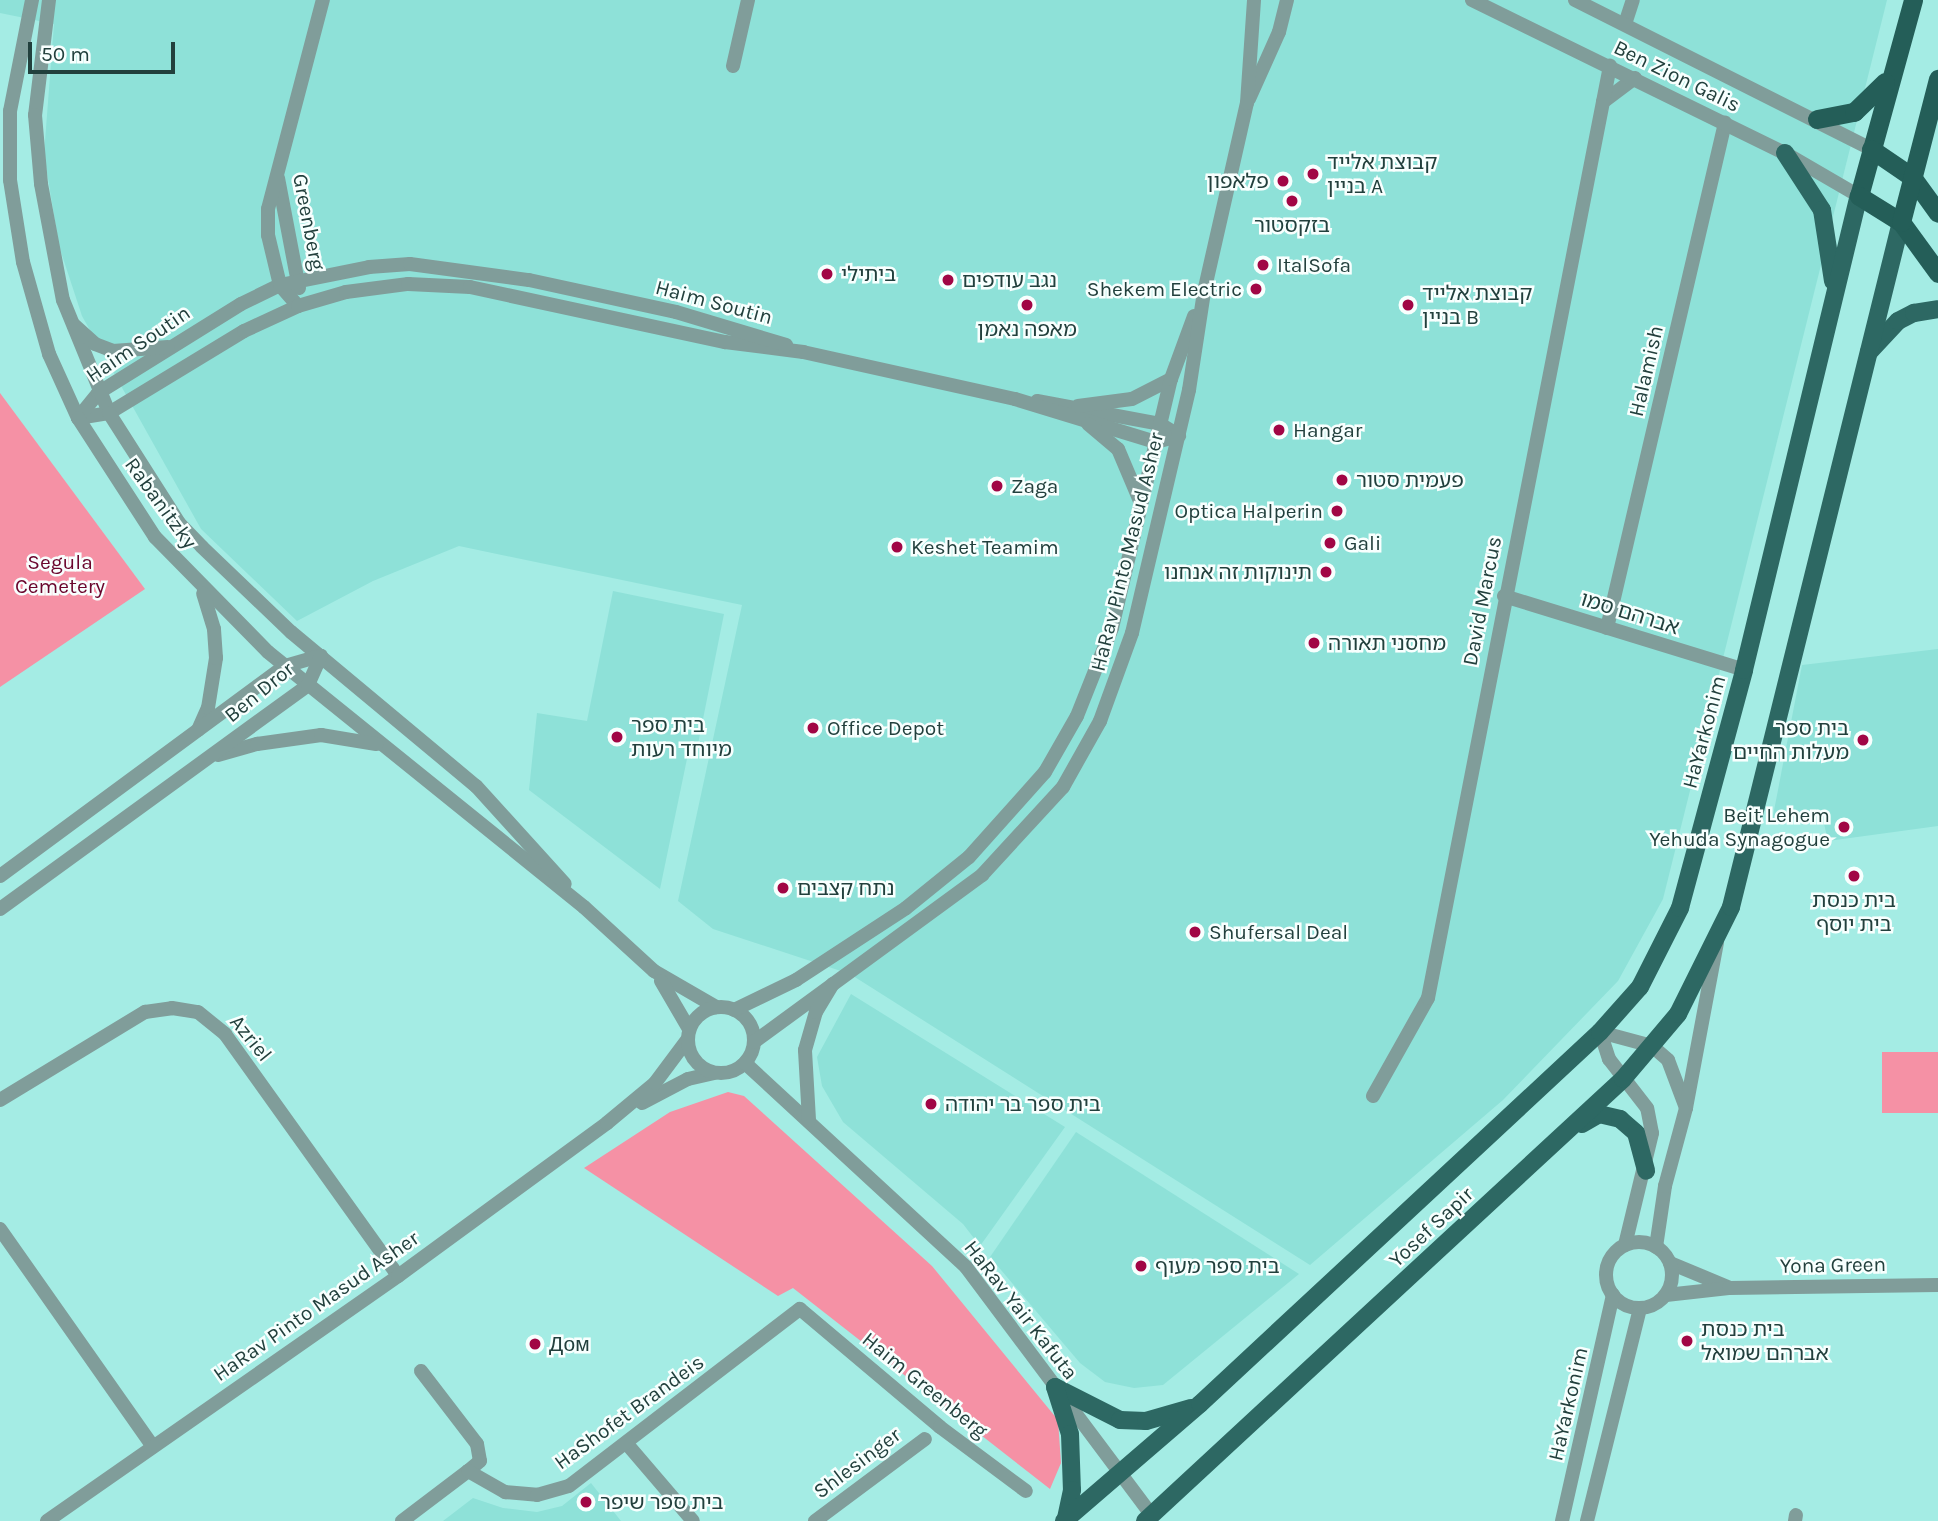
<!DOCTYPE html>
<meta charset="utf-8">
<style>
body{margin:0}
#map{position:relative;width:1938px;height:1521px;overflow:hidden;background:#a4ece4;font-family:Karla,"Noto Sans Hebrew",sans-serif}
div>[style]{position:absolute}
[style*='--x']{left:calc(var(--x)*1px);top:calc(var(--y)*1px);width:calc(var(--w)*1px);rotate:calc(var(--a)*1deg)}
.built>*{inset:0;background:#8ee1d8}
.green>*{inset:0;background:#f591a5;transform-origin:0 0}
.minor>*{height:14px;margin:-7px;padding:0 7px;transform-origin:7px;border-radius:7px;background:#809d9a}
.tertiary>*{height:14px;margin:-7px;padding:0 7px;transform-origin:7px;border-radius:7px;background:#809d9a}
.tertiary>.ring{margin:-7px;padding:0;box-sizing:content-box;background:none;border:14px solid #809d9a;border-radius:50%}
.primary>*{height:18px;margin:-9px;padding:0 9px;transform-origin:9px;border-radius:9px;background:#2d6863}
.trunk>*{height:19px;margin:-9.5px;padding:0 9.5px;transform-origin:9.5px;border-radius:9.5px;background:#245e58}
.dots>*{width:19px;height:19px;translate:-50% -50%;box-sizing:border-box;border:4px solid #f8fffe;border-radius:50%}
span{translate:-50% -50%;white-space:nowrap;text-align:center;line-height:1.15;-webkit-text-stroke:5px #f8fffe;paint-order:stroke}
.street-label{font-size:21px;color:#22403d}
.poi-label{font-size:21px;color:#22403d}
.left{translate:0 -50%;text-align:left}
.right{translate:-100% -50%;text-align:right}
.park-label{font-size:21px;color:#6a052c}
.scale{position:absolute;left:28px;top:42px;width:147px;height:32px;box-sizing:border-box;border:4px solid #22403d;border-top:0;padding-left:9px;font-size:21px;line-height:24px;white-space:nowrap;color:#22403d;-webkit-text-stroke:5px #f8fffe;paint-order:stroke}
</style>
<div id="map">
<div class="built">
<i style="clip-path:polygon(0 0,1887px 0,1663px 899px,1618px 981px,1503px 1100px,1310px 1265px,850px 974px,713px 929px,678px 901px,742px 605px,459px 546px,373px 581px,297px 621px,201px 529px,82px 316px,59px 246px,44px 154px,54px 24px,0 13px)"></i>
<i style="clip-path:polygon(613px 591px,724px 614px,696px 754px,688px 754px,660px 889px,529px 790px,537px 713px,587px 721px)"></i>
<i style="clip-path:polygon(1938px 649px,1938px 826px,1828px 841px,1822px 815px,1772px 821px,1802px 665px)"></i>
<i style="clip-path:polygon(851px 994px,1065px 1127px,980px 1246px,963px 1224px,843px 1122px,822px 1086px,817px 1057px)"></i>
<i style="clip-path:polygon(1076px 1132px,1299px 1274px,1163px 1385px,1134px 1388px,1105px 1382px,1080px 1363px,990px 1257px)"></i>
<i style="clip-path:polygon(591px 1483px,621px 1521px,443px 1521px,473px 1498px,503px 1508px,537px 1512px,562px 1506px)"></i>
</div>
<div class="green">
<i style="clip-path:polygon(0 393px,145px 589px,0 687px)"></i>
<i style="left:1938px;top:1052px;width:61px;height:56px;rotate:90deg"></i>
<i style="clip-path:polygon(728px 1092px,744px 1096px,932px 1266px,1058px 1420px,1061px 1463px,1050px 1489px,793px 1288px,778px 1296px,584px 1168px,670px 1112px)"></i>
</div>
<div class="minor">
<i style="--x:1625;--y:24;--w:25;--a:-72"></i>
<i style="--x:733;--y:66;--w:68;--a:-77.2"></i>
<i style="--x:1603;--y:102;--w:40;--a:-37"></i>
<i style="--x:278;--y:178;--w:112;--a:79.2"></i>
<i style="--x:298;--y:306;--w:28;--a:-131"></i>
<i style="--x:280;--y:285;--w:51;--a:-103.5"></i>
<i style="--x:268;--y:235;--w:26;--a:-90"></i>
<i style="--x:268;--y:209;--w:216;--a:-75.3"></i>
<i style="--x:1037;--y:401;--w:125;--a:10.6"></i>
<i style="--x:1160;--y:424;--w:12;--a:31"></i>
<i style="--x:78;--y:418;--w:31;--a:-9"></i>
<i style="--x:109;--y:413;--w:158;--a:-31.3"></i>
<i style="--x:244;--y:331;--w:60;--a:-24.8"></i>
<i style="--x:298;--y:306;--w:50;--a:-16.3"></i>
<i style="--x:346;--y:292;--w:63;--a:-7.4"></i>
<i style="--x:408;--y:284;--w:62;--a:2.8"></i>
<i style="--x:470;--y:287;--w:261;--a:12.2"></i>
<i style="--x:725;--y:342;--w:79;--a:7.3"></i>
<i style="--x:803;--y:352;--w:217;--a:12.5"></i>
<i style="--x:1015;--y:399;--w:147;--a:17"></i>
<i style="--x:1156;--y:442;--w:24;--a:-15"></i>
<i style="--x:78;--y:418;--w:32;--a:-51"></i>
<i style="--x:98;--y:393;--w:168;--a:-31.9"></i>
<i style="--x:241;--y:304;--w:43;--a:-26"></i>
<i style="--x:280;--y:285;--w:91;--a:-11.4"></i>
<i style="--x:369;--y:267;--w:41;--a:-4.2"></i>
<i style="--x:410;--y:264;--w:120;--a:7.7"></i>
<i style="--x:529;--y:280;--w:150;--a:12.3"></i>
<i style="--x:676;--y:312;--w:115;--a:16.7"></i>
<i style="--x:1504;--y:596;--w:251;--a:17.1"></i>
<i style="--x:1607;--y:628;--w:519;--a:-76.85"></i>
<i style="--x:1373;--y:1096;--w:112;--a:-60.7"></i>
<i style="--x:1428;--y:998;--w:950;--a:-78.95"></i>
<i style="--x:0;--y:1100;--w:170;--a:-31.3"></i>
<i style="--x:145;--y:1012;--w:27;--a:-8"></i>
<i style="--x:172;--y:1008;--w:26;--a:9"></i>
<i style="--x:198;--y:1012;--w:35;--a:39"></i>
<i style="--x:225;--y:1034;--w:297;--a:54.4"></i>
<i style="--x:642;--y:1103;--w:52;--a:-27.6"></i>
<i style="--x:688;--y:1079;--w:27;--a:-13"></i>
<i style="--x:0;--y:1229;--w:266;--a:54.9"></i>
<i style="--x:1670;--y:1263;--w:63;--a:22.5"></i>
<i style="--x:1666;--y:1295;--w:63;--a:-6.3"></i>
<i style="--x:1729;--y:1288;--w:209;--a:-0.8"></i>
<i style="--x:421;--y:1371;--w:92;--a:52.5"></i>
<i style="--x:477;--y:1444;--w:17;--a:80"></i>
<i style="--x:480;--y:1461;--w:16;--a:140"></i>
<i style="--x:627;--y:1444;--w:101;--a:49.4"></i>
<i style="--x:47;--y:1521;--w:428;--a:-34.9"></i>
<i style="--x:398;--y:1276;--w:259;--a:-36.2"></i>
<i style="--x:607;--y:1123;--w:62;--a:-39.8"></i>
<i style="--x:655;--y:1083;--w:54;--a:-53.3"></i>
<i style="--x:402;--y:1521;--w:83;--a:-37.1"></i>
<i style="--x:468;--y:1471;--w:43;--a:29.6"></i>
<i style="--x:505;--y:1492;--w:32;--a:5"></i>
<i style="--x:537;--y:1495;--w:33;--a:-16"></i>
<i style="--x:569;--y:1486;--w:291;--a:-37.5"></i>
<i style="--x:800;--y:1309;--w:183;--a:40.1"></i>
<i style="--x:940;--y:1427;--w:107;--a:36.7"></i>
<i style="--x:815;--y:1521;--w:137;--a:-36.7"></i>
<i style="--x:1795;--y:1521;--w:6;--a:-81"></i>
</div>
<div class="tertiary">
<i style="--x:32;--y:0;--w:113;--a:101.2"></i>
<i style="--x:10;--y:111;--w:69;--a:90"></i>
<i style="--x:10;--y:180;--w:83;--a:81"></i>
<i style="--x:23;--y:262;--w:96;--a:74.2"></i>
<i style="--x:49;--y:354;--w:70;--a:65.6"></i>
<i style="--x:78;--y:418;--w:142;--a:57.1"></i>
<i style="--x:155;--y:537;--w:161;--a:45.5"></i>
<i style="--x:268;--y:652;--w:406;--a:38.9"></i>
<i style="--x:584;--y:907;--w:95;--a:42.4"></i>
<i style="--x:654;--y:971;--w:72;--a:30.1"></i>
<i style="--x:49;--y:0;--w:116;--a:96.9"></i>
<i style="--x:35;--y:115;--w:69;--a:85"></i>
<i style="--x:41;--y:184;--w:118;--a:79.3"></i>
<i style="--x:63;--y:300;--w:122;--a:67.8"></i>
<i style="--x:109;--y:413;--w:130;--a:57.5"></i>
<i style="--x:179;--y:523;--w:33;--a:46"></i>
<i style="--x:202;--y:547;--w:123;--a:43.7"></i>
<i style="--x:291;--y:632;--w:241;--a:39.8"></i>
<i style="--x:476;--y:786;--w:132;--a:47.8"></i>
<i style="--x:1472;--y:0;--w:348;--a:26.1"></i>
<i style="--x:1785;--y:153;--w:86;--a:30.2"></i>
<i style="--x:1575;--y:0;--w:331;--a:26.7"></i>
<i style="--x:1249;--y:99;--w:73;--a:-65.9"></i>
<i style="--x:1279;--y:32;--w:33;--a:-76"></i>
<i style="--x:74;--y:325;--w:28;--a:42"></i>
<i style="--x:95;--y:344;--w:19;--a:21"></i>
<i style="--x:113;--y:351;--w:55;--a:-4.2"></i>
<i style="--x:1078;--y:406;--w:54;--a:-7.4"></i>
<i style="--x:1132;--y:399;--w:44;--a:-27.1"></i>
<i style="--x:1088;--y:424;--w:39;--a:40"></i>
<i style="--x:1118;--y:449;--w:56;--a:67.1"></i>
<i style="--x:198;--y:730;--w:24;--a:-66"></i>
<i style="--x:208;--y:708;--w:51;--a:-80.9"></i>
<i style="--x:216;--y:658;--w:29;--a:-94"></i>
<i style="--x:214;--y:629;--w:37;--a:-107"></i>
<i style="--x:218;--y:755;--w:41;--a:-15.8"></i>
<i style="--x:257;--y:744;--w:65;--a:-8"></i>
<i style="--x:321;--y:735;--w:56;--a:9.3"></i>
<i style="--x:0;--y:876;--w:354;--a:-36.4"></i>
<i style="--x:285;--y:666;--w:37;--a:-16"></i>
<i style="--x:0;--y:909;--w:381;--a:-36"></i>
<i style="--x:308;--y:685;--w:32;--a:-66"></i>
<i style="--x:661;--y:981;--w:56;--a:59.7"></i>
<i class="ring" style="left:688px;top:1007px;width:52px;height:52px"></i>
<i style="--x:734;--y:1010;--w:69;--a:-25.8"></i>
<i style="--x:796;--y:980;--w:131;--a:-33.2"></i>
<i style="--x:906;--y:908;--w:81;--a:-39"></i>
<i style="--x:969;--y:857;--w:114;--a:-48.2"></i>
<i style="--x:1045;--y:772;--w:64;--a:-60.3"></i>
<i style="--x:1077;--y:716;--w:95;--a:-68.3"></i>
<i style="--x:1112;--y:628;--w:256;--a:-76.7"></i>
<i style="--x:1171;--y:379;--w:67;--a:-69.9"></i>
<i style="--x:754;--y:1042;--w:283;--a:-36.2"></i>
<i style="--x:982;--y:875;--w:120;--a:-47.4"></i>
<i style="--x:1063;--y:787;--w:76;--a:-60.7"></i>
<i style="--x:1100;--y:721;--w:94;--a:-70"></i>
<i style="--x:1132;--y:633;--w:250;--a:-76.8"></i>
<i style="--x:1189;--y:390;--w:99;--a:-81.3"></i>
<i style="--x:1204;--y:292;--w:194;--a:-77.2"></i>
<i style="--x:1247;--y:103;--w:103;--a:-86.1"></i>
<i style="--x:745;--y:1063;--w:301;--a:42.7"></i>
<i style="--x:966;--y:1267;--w:311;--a:53.2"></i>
<i style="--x:809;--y:1120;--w:70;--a:-93.3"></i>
<i style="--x:805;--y:1050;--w:40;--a:-74"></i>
<i style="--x:816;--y:1012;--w:33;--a:-59"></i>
<i class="ring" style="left:1606px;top:1242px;width:52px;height:52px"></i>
<i style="--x:1625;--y:1245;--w:115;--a:-76.4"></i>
<i style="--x:1652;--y:1133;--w:25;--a:-101"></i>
<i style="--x:1647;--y:1108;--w:62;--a:-127.8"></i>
<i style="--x:1609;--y:1059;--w:28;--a:-108"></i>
<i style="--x:1600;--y:1032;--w:54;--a:15.1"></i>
<i style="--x:1652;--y:1046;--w:21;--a:41"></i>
<i style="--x:1668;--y:1060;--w:51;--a:69.4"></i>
<i style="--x:1656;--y:1247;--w:62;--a:-81.6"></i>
<i style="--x:1665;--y:1186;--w:81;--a:-74.9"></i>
<i style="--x:1686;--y:1108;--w:168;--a:-79.4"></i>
<i style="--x:1562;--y:1521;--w:232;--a:-77.3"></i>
<i style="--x:1587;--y:1521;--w:219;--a:-76"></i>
</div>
<div class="primary">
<i style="--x:1785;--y:153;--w:68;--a:57"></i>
<i style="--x:1822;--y:210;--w:72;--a:81.2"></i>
<i style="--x:1869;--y:352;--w:42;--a:-46.9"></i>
<i style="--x:1898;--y:321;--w:18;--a:-27"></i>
<i style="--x:1914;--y:313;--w:24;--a:-9"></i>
<i style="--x:1582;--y:1124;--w:20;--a:-30"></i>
<i style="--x:1599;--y:1114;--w:22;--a:13"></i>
<i style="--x:1620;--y:1119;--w:21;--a:41"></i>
<i style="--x:1636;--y:1133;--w:39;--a:75"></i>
<i style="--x:1055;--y:1387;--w:73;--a:26.9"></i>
<i style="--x:1120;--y:1420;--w:26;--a:2"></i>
<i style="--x:1146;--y:1421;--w:47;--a:-16.1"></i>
<i style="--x:1055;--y:1387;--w:49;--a:72.3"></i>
<i style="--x:1070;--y:1434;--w:56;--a:88"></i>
<i style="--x:1072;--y:1490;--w:30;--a:102"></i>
<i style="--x:1064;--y:1521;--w:179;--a:-40.7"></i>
<i style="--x:1200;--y:1404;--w:546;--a:-42.92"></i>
<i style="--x:1600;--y:1032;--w:60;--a:-48.4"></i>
<i style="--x:1640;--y:987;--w:89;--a:-63.1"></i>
<i style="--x:1680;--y:908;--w:246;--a:-74.9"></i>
<i style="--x:1744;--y:670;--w:488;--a:-76.4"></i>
<i style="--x:1145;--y:1521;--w:651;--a:-42.76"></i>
<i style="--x:1623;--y:1079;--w:85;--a:-49.8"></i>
<i style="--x:1678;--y:1014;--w:119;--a:-63.6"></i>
<i style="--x:1731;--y:907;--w:706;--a:-76.06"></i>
</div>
<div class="trunk">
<i style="--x:1913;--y:0;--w:203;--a:105.4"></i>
<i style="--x:1859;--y:196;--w:49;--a:31.8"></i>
<i style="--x:1901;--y:222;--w:63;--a:54"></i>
<i style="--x:1817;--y:119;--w:38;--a:-11"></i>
<i style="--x:1854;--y:112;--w:43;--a:-44.1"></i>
<i style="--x:1871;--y:149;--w:50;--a:34.3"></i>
<i style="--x:1912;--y:177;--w:44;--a:54.2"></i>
<i style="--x:1901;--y:222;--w:148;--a:-75.5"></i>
</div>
<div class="dots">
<i style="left:1313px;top:174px;background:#a10645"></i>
<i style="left:1283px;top:181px;background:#a10645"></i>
<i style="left:1292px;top:201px;background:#a10645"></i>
<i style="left:1263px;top:265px;background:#a10645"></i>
<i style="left:827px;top:274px;background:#a10645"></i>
<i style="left:948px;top:280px;background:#a10645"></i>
<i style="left:1256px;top:289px;background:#a10645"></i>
<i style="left:1027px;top:305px;background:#a10645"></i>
<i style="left:1408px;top:305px;background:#a10645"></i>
<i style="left:1279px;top:430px;background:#a10645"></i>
<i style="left:1342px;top:480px;background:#a10645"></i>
<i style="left:997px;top:486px;background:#a10645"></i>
<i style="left:1337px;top:511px;background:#a10645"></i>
<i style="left:1330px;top:543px;background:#a10645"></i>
<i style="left:897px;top:547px;background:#a10645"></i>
<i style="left:1326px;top:572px;background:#a10645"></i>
<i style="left:1314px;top:643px;background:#a10645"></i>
<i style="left:813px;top:728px;background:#a10645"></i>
<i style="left:617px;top:737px;background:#a10645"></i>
<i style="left:1863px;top:740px;background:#a10645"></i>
<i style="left:1844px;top:827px;background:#a10645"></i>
<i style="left:1854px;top:876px;background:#a10645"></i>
<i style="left:783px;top:888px;background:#a10645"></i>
<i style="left:1195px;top:932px;background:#a10645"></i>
<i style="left:931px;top:1104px;background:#a10645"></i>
<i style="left:1141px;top:1266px;background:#a10645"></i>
<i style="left:1687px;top:1341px;background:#a10645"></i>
<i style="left:535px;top:1344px;background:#a10645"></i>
<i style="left:586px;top:1502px;background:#a10645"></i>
</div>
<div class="street-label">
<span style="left:1677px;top:76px;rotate:26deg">Ben Zion Galis</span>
<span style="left:309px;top:222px;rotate:79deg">Greenberg</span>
<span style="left:714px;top:302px;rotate:15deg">Haim Soutin</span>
<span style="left:138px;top:344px;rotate:-34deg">Haim Soutin</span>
<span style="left:1646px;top:371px;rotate:-77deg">Halamish</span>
<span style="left:161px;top:503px;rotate:54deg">Rabanitzky</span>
<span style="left:1127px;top:552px;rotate:-76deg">HaRav Pinto Masud Asher</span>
<span style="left:1482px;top:601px;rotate:-79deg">David Marcus</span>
<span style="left:1630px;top:613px;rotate:17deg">אברהם סמו</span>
<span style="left:259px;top:692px;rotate:-39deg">Ben Dror</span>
<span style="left:1704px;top:732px;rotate:-75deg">HaYarkonim</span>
<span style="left:251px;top:1038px;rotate:51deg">Azriel</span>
<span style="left:1431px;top:1227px;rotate:-43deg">Yosef Sapir</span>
<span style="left:1833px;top:1265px;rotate:-1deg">Yona Green</span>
<span style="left:316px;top:1306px;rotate:-35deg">HaRav Pinto Masud Asher</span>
<span style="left:1021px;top:1310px;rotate:52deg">HaRav Yair Kafuta</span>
<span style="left:925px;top:1385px;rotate:39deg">Haim Greenberg</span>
<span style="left:1568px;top:1404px;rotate:-77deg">HaYarkonim</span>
<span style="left:629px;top:1412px;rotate:-36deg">HaShofet Brandeis</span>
<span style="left:857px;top:1463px;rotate:-37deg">Shlesinger</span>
</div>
<div class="poi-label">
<span class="left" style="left:1327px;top:174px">קבוצת אלייד<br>בניין A</span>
<span class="right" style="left:1269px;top:181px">פלאפון</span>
<span style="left:1292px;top:225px">בזקסטור</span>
<span class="left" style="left:1277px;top:265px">ItalSofa</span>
<span class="left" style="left:841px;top:274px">ביתילי</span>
<span class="left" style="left:962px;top:280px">נגב עודפים</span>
<span class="right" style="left:1242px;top:289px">Shekem Electric</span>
<span class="left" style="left:1422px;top:305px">קבוצת אלייד<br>בניין B</span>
<span style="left:1027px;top:329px">מאפה נאמן</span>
<span class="left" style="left:1293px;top:430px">Hangar</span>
<span class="left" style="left:1356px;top:480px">פעמית סטור</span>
<span class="left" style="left:1011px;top:486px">Zaga</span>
<span class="right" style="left:1323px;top:511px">Optica Halperin</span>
<span class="left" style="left:1344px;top:543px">Gali</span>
<span class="left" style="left:911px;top:547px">Keshet Teamim</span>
<span class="right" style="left:1312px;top:572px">תינוקות זה אנחנו</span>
<span class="left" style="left:1328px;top:643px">מחסני תאורה</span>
<span class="left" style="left:631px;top:737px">בית ספר<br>מיוחד רעות</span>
<span class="left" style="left:827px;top:728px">Office Depot</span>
<span class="right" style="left:1849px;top:740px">בית ספר<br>מעלות החיים</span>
<span class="right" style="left:1830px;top:827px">Beit Lehem<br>Yehuda Synagogue</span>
<span class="left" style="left:797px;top:888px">נתח קצבים</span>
<span style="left:1854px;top:912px">בית כנסת<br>בית יוסף</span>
<span class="left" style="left:1209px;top:932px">Shufersal Deal</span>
<span class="left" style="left:945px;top:1104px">בית ספר בר יהודה</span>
<span class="left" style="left:1155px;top:1266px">בית ספר מעוף</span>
<span class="left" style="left:1701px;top:1341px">בית כנסת<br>אברהם שמואל</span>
<span class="left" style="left:549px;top:1344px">Дом</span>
<span class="left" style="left:600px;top:1502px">בית ספר שיפר</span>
</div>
<div class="park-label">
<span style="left:60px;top:574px">Segula<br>Cemetery</span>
</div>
<div class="scale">50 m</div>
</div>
